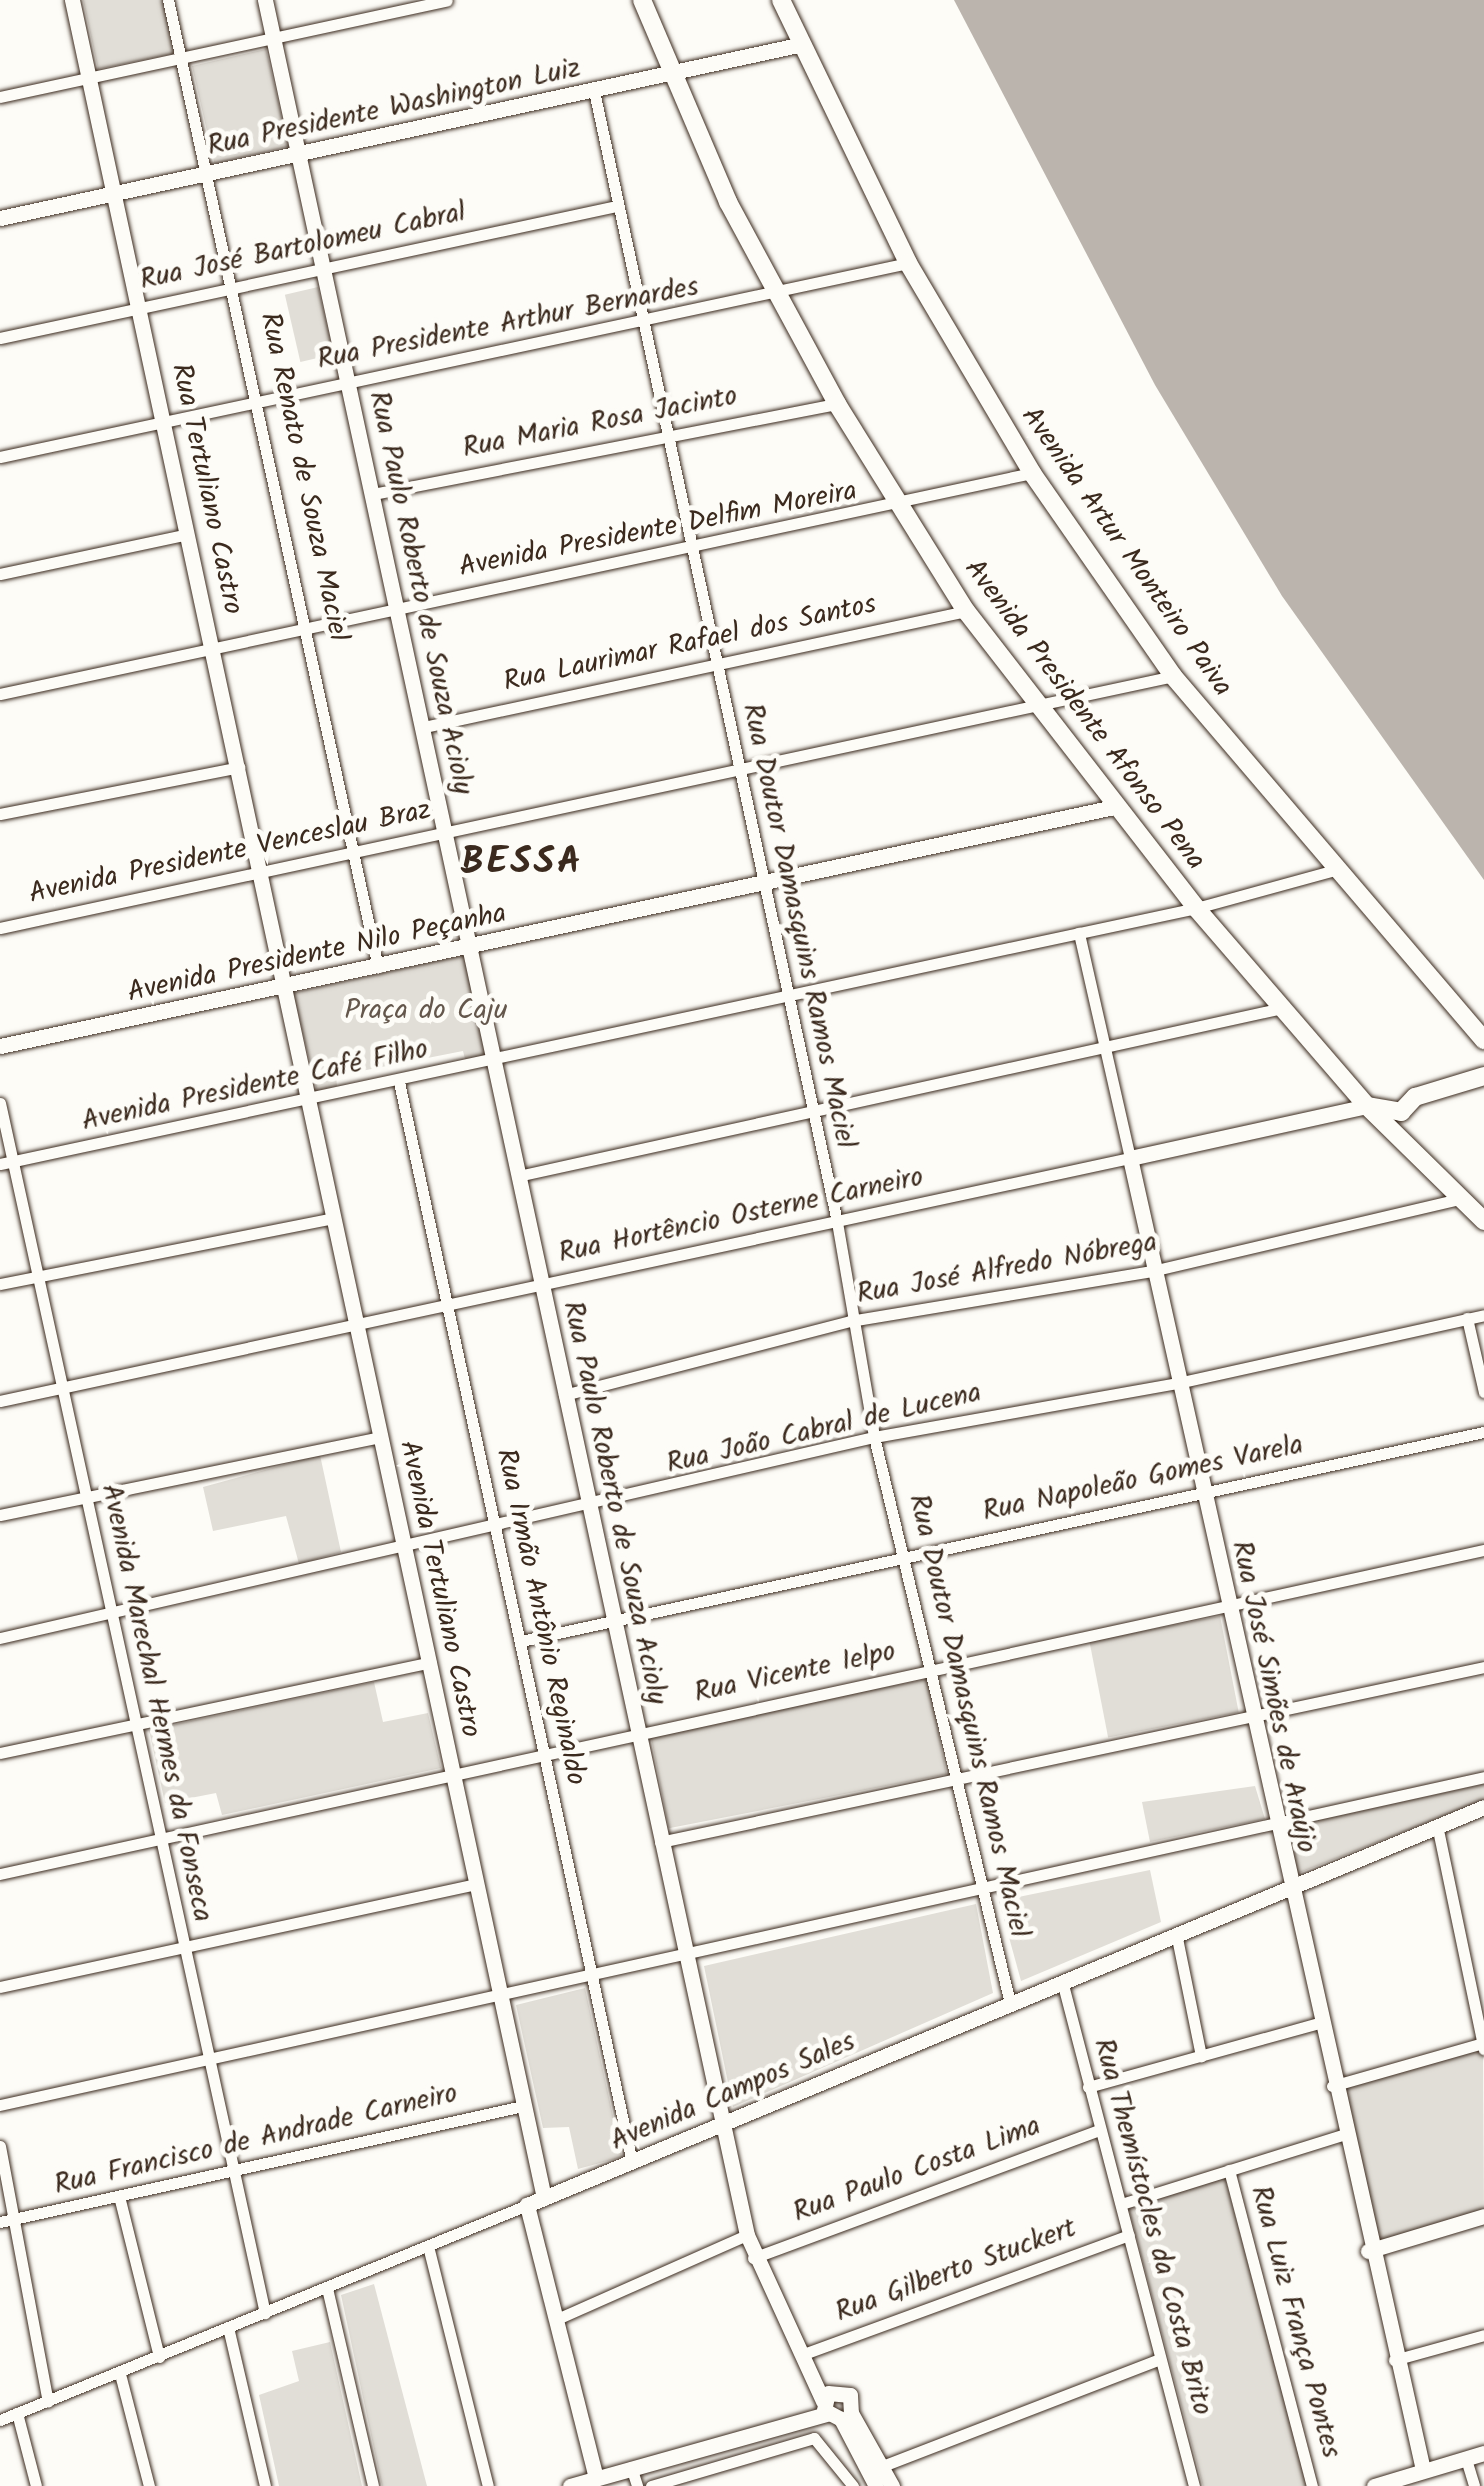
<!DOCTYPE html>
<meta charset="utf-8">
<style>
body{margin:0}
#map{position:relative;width:1484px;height:2486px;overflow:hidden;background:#fdfcf7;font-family:Kalam,sans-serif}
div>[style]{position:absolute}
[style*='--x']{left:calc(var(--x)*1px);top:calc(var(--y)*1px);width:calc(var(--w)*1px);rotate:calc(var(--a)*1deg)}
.green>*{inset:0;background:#e1ded7;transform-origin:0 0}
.water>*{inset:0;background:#bbb4ad}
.roads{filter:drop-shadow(0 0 2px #3b2a1e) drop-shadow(0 0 2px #3b2a1e)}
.street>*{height:11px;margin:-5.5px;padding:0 5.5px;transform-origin:5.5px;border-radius:5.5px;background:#fdfcf7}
.secondary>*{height:15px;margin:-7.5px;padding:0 7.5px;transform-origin:7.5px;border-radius:7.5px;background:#fdfcf7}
.primary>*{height:18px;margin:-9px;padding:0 9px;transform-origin:9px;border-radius:9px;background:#fdfcf7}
span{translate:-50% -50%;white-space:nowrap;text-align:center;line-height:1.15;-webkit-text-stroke:10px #fdfcf7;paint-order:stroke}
.street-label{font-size:28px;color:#3b2a1e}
.park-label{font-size:28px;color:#64574c}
.district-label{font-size:38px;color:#3b2a1e;font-weight:700;letter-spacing:2.5px}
</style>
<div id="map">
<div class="green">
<i style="clip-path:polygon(83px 0,165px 0,177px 53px,98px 69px)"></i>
<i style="left:266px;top:49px;width:100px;height:76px;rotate:77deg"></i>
<i style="left:318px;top:287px;width:69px;height:34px;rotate:77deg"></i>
<i style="clip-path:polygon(466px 955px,486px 1055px,465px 1059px,463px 1051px,336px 1076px,337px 1086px,317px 1091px,293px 993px)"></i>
<i style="clip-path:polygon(320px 1455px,341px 1552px,299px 1564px,286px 1516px,213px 1531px,203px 1487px)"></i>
<i style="left:1220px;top:1616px;width:98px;height:133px;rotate:79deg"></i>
<i style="left:928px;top:1679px;width:97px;height:283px;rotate:79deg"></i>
<i style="clip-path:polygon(374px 1682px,383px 1722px,428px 1713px,441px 1768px,222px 1815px,216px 1793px,165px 1803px,149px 1730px)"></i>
<i style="clip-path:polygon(1484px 1784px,1484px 1800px,1294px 1875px,1282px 1828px)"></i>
<i style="clip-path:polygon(1255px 1786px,1265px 1819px,1150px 1842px,1142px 1802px)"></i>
<i style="clip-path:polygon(1150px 1870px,1161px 1922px,1021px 1981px,999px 1901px)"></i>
<i style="clip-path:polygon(976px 1904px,993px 1993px,733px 2107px,704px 1966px)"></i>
<i style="clip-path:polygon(585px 1988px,622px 2157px,578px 2169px,569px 2127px,543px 2128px,516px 2005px)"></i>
<i style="clip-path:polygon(1483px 2043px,1484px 2216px,1368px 2251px,1332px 2086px)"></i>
<i style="left:1225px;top:2178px;width:319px;height:101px;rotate:75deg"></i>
<i style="clip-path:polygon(374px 2284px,427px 2486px,382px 2486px,341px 2295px)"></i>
<i style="clip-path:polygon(330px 2342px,362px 2486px,279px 2486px,259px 2395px,299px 2381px,292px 2351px)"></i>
</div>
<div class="water">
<i style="clip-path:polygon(954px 0,1484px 0,1484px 880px,1282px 596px,1155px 385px)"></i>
</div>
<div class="roads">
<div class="street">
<i style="--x:168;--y:0;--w:990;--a:77.75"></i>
<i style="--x:594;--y:91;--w:1157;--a:77.87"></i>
<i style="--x:837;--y:1222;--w:218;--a:80.2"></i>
<i style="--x:874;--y:1437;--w:582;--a:76.49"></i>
<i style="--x:0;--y:97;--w:457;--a:-12.2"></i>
<i style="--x:0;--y:338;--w:631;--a:-12.08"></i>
<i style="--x:0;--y:457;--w:928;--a:-12.06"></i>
<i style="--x:373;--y:494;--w:473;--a:-11"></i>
<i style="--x:0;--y:574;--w:192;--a:-12"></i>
<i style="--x:0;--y:694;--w:1055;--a:-12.09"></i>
<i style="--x:424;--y:727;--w:554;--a:-12.08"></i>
<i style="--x:0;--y:814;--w:244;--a:-11.1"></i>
<i style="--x:0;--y:928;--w:1200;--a:-12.12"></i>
<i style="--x:399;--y:1082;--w:1105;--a:77.83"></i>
<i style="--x:0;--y:1103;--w:1239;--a:77.65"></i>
<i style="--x:0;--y:1164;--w:1223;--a:-12.08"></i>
<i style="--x:1196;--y:908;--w:148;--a:-15.3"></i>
<i style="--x:518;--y:1176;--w:782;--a:-12.4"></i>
<i style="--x:0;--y:1284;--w:338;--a:-11.2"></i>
<i style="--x:1467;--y:1318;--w:76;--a:77.1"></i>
<i style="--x:564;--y:1395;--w:295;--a:-14.5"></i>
<i style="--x:850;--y:1321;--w:306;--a:-9.4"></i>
<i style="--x:1152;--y:1271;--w:316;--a:-13.2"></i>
<i style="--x:0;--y:1401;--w:1156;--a:-12.14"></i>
<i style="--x:1130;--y:1158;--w:231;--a:-102.8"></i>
<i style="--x:0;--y:1515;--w:389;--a:-11.6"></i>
<i style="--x:0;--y:1638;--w:897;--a:-12.95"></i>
<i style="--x:874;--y:1437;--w:309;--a:-10.1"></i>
<i style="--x:1178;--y:1383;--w:313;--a:-12.5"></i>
<i style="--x:521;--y:1641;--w:985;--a:-12.25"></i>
<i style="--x:0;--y:1753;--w:440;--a:-11.9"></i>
<i style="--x:1437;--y:1825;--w:229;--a:78.2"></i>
<i style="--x:660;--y:1842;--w:842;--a:-11.99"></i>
<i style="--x:0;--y:1874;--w:1519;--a:-12.32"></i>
<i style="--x:1176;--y:1933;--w:126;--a:78.5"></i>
<i style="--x:1062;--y:1981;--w:522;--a:75.35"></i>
<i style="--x:0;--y:1987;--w:487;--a:-12.2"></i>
<i style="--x:1332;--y:2086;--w:157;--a:-15.9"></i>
<i style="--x:1088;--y:2087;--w:239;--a:-15.5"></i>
<i style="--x:0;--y:2105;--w:1520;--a:-12.46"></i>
<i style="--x:0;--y:2146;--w:260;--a:79.4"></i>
<i style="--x:1229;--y:2170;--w:327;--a:75.3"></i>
<i style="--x:119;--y:2196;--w:166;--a:76"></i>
<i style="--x:1121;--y:2204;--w:232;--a:-17.3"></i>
<i style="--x:0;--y:2222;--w:536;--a:-12.51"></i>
<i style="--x:428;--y:2246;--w:247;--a:76"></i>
<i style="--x:753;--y:2258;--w:369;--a:-20.3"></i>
<i style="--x:327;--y:2288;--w:203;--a:76.9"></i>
<i style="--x:557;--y:2319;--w:208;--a:-23.9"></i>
<i style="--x:228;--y:2327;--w:163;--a:76.9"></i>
<i style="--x:801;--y:2355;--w:349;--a:-20.1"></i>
<i style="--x:1394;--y:2360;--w:93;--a:-15.5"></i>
<i style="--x:120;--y:2374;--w:116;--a:75.5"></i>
<i style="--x:17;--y:2413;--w:75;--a:75.4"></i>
<i style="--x:0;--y:2420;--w:569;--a:-22.19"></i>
<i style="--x:1466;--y:2459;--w:28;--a:73"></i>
<i style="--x:631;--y:2467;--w:20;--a:72"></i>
<i style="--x:880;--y:2467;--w:300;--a:-21.1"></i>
<i style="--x:651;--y:2486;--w:170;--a:-16.4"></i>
<i style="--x:814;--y:2438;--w:62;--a:50.9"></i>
</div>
<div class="secondary">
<i style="--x:72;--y:0;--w:2248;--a:77.88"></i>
<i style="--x:265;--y:0;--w:2286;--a:77.83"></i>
<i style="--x:747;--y:2235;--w:183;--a:65.4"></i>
<i style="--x:0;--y:218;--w:817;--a:-12.23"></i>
<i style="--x:0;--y:1046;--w:1139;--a:-12.11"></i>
<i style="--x:1367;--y:1106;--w:243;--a:167.6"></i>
<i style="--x:1130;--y:1158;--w:1344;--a:77.41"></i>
<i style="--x:1368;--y:2251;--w:121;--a:-16.8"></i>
<i style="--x:851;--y:2413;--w:84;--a:60.7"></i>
<i style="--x:841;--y:2419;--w:19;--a:-152"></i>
<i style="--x:824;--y:2410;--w:17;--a:-77"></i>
<i style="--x:828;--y:2393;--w:22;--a:5"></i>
<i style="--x:850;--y:2395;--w:18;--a:87"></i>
<i style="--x:841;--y:2419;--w:76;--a:62.4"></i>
<i style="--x:596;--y:2478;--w:282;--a:-104.2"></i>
<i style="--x:527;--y:2205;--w:1036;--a:-22.58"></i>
<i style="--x:570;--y:2486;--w:267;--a:-15.7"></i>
<i style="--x:1374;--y:2486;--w:115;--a:-16.7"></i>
</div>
<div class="primary">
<i style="--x:642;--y:0;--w:220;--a:66.9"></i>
<i style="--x:728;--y:202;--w:230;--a:61.6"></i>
<i style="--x:837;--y:404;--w:244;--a:58.1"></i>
<i style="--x:966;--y:611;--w:376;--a:52.2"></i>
<i style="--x:1196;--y:908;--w:262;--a:49.2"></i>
<i style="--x:1367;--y:1106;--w:164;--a:44.5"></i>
<i style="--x:781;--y:0;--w:292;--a:64.2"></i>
<i style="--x:908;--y:263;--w:244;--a:59.4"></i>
<i style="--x:1032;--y:473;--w:247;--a:55.2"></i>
<i style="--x:1173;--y:676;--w:479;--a:49.5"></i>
<i style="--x:1368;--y:1106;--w:34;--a:10"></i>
<i style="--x:1401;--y:1112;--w:21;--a:-47"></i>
<i style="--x:1415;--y:1097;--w:72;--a:-16.9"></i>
</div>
</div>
<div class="street-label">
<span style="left:394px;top:108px;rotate:-12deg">Rua Presidente Washington Luiz</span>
<span style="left:303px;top:247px;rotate:-12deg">Rua José Bartolomeu Cabral</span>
<span style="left:508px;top:324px;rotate:-11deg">Rua Presidente Arthur Bernardes</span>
<span style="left:600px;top:423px;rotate:-11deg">Rua Maria Rosa Jacinto</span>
<span style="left:303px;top:477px;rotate:78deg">Rua Renato de Souza Maciel</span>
<span style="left:206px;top:489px;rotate:78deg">Rua Tertuliano Castro</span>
<span style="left:658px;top:530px;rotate:-11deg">Avenida Presidente Delfim Moreira</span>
<span style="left:1126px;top:552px;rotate:55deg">Avenida Artur Monteiro Paiva</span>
<span style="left:420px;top:593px;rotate:78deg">Rua Paulo Roberto de Souza Acioly</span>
<span style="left:690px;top:644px;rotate:-12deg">Rua Laurimar Rafael dos Santos</span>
<span style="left:1084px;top:715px;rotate:53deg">Avenida Presidente Afonso Pena</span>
<span style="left:230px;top:853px;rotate:-12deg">Avenida Presidente Venceslau Braz</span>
<span style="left:798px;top:926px;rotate:78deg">Rua Doutor Damasquins Ramos Maciel</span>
<span style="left:317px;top:954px;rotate:-12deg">Avenida Presidente Nilo Peçanha</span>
<span style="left:255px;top:1086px;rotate:-12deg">Avenida Presidente Café Filho</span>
<span style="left:741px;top:1216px;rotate:-12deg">Rua Hortêncio Osterne Carneiro</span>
<span style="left:1007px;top:1269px;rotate:-10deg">Rua José Alfredo Nóbrega</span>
<span style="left:824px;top:1429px;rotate:-13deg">Rua João Cabral de Lucena</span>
<span style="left:1143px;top:1479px;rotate:-12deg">Rua Napoleão Gomes Varela</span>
<span style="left:614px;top:1503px;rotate:78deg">Rua Paulo Roberto de Souza Acioly</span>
<span style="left:439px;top:1589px;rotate:78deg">Avenida Tertuliano Castro</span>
<span style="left:540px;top:1617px;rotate:78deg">Rua Irmão Antônio Reginaldo</span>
<span style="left:795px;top:1673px;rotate:-12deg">Rua Vicente Ielpo</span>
<span style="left:1273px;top:1697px;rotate:78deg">Rua José Simões de Araújo</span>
<span style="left:156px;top:1703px;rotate:78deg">Avenida Marechal Hermes da Fonseca</span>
<span style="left:968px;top:1716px;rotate:77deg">Rua Doutor Damasquins Ramos Maciel</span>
<span style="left:733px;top:2092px;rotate:-23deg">Avenida Campos Sales</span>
<span style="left:256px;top:2140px;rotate:-13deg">Rua Francisco de Andrade Carneiro</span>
<span style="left:917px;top:2170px;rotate:-20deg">Rua Paulo Costa Lima</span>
<span style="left:1152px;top:2227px;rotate:75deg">Rua Themístocles da Costa Brito</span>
<span style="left:956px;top:2271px;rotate:-20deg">Rua Gilberto Stuckert</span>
<span style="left:1295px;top:2322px;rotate:75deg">Rua Luiz França Pontes</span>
</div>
<div class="park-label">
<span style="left:426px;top:1011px">Praça do Caju</span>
</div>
<div class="district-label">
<span style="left:522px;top:864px">BESSA</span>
</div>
</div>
